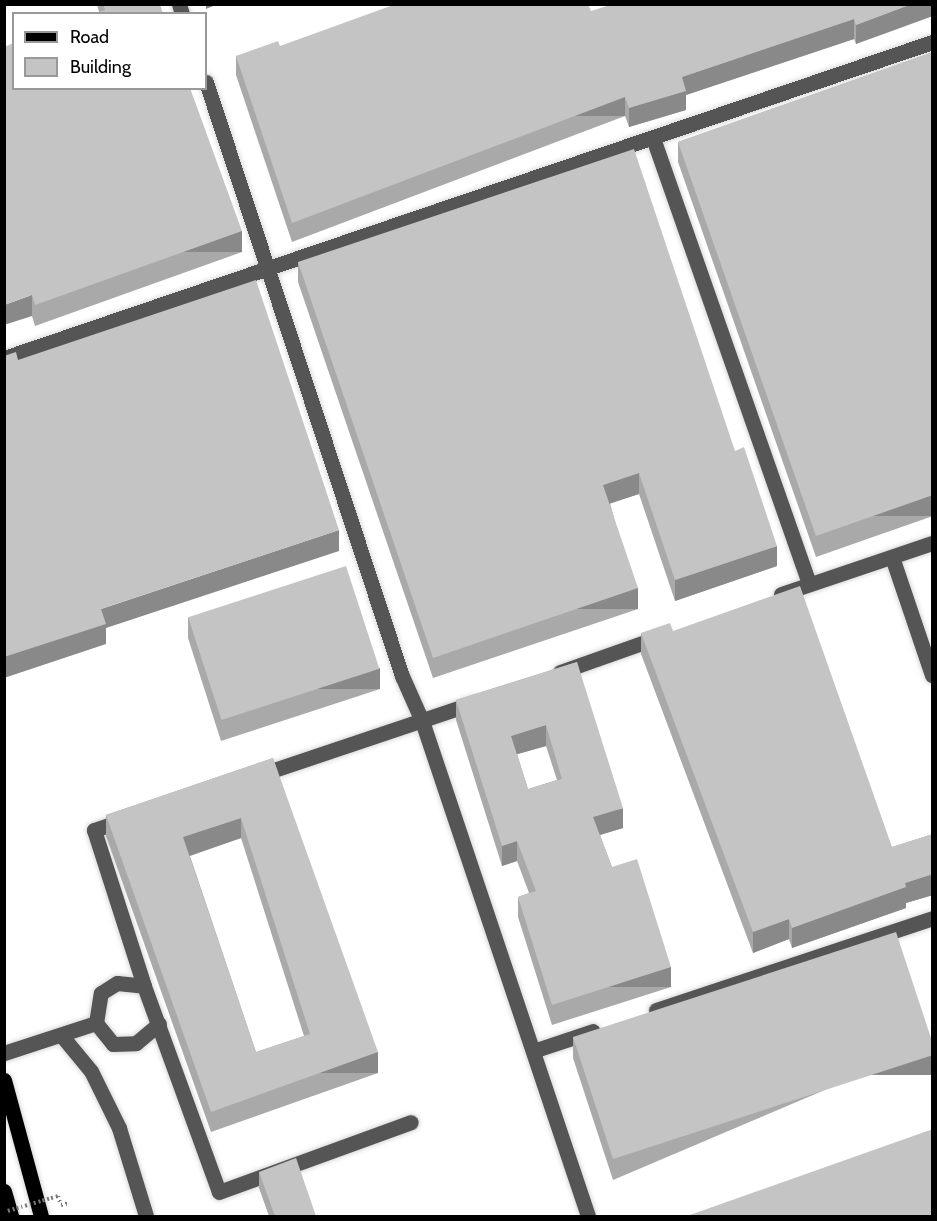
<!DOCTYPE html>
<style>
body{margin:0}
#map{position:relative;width:937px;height:1221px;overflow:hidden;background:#fff;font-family:Cabin,sans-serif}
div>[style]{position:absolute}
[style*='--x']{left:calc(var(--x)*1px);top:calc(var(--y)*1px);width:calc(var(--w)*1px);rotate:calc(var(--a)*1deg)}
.path>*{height:4px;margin-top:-2px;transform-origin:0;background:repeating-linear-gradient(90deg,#777 0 1.5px,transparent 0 4.5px)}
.roads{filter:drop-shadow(0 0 2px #dbdbdb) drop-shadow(0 0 2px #dbdbdb)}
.minor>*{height:15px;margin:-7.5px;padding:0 7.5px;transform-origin:7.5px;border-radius:7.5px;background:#555}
.major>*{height:15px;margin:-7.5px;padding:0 7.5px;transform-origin:7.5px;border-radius:7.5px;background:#000}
.path-bridge>*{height:4px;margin-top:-2px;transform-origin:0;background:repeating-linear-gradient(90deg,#777 0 1.5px,transparent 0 4.5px)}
.wall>*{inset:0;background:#a9a9a9}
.shaded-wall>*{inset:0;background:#898989;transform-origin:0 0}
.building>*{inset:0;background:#c4c4c4;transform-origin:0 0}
span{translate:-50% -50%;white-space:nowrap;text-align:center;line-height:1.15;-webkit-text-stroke:4.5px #fff;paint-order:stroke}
.frame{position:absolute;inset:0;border:6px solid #000;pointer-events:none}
.legend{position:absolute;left:12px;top:12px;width:195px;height:78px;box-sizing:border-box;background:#fff;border:2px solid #999;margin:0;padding:8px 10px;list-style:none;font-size:18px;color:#000}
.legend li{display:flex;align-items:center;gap:12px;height:30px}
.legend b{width:30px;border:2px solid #999}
</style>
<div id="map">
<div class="path">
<i style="--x:58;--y:1196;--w:9;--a:72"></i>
<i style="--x:61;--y:1205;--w:8;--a:-14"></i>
</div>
<div class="roads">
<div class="minor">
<i style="--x:179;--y:4;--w:10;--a:73"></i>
<i style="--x:206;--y:82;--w:626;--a:71.74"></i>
<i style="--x:402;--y:676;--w:49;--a:66"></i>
<i style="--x:422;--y:721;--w:522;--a:71.46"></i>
<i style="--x:653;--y:138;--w:472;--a:70.7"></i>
<i style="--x:4;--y:358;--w:980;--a:-18.8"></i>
<i style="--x:892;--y:557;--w:125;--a:71.3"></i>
<i style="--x:781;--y:594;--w:159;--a:-18.7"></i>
<i style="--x:560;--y:672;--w:105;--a:-19.5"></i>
<i style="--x:259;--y:775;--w:226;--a:-18.6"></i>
<i style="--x:126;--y:819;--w:34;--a:161"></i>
<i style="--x:94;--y:830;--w:164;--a:72.2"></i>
<i style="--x:144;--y:986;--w:219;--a:70"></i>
<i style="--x:219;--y:1192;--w:204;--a:-20"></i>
<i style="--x:656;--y:1010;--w:291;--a:-18.4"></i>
<i style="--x:96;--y:1023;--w:30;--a:-81"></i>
<i style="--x:101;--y:993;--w:19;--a:-32"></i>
<i style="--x:117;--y:983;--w:27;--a:6"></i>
<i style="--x:62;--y:1036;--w:45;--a:50.4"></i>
<i style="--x:91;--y:1071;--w:64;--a:63.8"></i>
<i style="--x:119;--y:1128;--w:92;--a:72.9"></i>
<i style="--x:533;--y:1051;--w:63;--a:-18.4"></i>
<i style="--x:4;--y:1053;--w:97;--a:-18.1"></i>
<i style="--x:96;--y:1023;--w:27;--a:51"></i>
<i style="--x:113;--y:1044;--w:23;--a:-2"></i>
<i style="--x:136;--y:1043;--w:30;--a:-40"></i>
</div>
<div class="major">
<i style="--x:4;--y:1080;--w:141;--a:74.8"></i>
<i style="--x:4;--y:1191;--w:26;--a:74"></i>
</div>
</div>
<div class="path-bridge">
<i style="--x:4;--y:1212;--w:56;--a:-16.5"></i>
</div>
<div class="wall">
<i style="clip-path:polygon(97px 4px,160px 4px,99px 12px)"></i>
<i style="clip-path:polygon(933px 4px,856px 44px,854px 39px,686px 95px,686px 110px,629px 127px,625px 116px,292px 242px,236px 75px,236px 56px,280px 46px,591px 11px)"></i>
<i style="clip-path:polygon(4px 47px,242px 252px,35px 326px,32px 316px)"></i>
<i style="clip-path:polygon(933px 52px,933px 516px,816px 557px,678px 162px,678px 142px)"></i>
<i style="clip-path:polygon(298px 262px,735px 451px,777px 566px,675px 601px,639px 494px,610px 503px,638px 609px,433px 678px,298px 282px)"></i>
<i style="clip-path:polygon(188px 617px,380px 689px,221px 741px,188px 638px)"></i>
<i style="clip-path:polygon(673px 631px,892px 847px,933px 834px,933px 895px,906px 903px,906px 908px,792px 948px,789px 939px,753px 953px,641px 654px,641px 633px)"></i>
<i style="clip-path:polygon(evenodd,577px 662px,623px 828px,600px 835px,612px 867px,671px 987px,552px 1025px,518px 917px,518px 897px,529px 893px,517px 861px,502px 866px,456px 720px,456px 700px,577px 662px,546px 746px,557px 780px,528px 789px,517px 754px,546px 746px)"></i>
<i style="clip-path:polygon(evenodd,273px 758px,378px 1073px,211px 1132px,106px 836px,106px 815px,273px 758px,241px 838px,304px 1036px,256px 1052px,190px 856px,241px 838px)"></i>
<i style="clip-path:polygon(573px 1037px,933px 1044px,613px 1180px,573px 1058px)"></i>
<i style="clip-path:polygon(259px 1172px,316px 1216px,269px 1216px,259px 1188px)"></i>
</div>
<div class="shaded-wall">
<i style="clip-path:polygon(206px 4px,218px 4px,206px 9px)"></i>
<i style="clip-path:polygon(912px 4px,933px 4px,933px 16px,856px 44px,856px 25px)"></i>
<i style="clip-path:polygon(854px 19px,854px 39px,686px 95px,686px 110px,629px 127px,629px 108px,682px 77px)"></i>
<i style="left:625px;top:97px;width:19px;height:356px;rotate:90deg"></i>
<i style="left:242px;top:231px;width:21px;height:220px;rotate:90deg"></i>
<i style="clip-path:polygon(32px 295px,32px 316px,4px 325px,4px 305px)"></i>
<i style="clip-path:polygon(639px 473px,639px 494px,603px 506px,603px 485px)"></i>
<i style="left:933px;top:495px;width:21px;height:124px;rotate:90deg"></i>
<i style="clip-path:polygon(339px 530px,339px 551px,106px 628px,106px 644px,4px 678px,4px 657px,101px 609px)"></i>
<i style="clip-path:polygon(777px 546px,777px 566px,675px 601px,675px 580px)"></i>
<i style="left:638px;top:588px;width:21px;height:217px;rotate:90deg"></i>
<i style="left:380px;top:668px;width:21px;height:167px;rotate:90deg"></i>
<i style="clip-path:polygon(546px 725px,546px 746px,511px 756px,511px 736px)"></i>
<i style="clip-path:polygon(623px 808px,623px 828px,593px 837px,593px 817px)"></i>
<i style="clip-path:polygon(241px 818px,241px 838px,183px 858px,183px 837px)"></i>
<i style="clip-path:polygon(517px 841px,517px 861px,502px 866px,502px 846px)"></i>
<i style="clip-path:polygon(933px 874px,933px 895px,906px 903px,906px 908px,792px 948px,792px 928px,905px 883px)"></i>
<i style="clip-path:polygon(789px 919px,789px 939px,753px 953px,753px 932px)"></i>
<i style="left:671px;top:967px;width:20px;height:125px;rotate:90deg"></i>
<i style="left:378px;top:1052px;width:21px;height:177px;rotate:90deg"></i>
<i style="left:933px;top:1055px;width:20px;height:336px;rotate:90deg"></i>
</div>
<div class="building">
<i style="clip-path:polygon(103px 4px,160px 4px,163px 14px,96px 14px,105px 10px)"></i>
<i style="clip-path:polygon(396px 4px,588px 4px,591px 11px,613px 4px,912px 4px,856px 25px,854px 19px,682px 77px,686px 91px,629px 108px,625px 97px,292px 223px,236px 56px,278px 41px,280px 46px)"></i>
<i style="clip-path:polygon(14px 43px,14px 88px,190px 88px,242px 231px,35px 305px,32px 295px,4px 305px,4px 47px)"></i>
<i style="clip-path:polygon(933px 52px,933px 495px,816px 536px,678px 142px)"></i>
<i style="clip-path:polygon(634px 149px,735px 451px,744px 447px,777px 546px,675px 580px,639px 473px,603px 485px,638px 588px,433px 658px,298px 262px)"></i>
<i style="clip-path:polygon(256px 280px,339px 530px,101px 609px,106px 624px,4px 657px,4px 356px,16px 352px,18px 360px)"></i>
<i style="left:346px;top:566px;width:108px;height:166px;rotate:72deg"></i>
<i style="clip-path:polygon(800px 586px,892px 847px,933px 834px,933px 874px,905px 883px,906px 887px,792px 928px,789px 919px,753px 932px,641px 633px,670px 623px,673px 631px)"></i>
<i style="clip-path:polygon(evenodd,577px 662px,623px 808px,593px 817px,612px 867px,637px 859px,671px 967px,552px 1005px,518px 897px,536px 891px,517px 841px,502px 846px,456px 700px,577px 662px,546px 725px,562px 779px,528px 789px,511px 736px,546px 725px)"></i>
<i style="clip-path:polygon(evenodd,273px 758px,378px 1052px,211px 1112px,106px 815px,273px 758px,241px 818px,310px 1034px,256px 1052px,183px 837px,241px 818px)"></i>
<i style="clip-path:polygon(896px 932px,933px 1044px,933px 1055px,613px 1159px,573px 1037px)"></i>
<i style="clip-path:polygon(933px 1129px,933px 1216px,687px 1216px)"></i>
<i style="clip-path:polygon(296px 1158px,316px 1216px,275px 1216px,259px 1172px)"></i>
</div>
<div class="frame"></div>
<ul class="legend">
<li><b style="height:8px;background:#000"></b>Road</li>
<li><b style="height:16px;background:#c4c4c4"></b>Building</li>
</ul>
</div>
